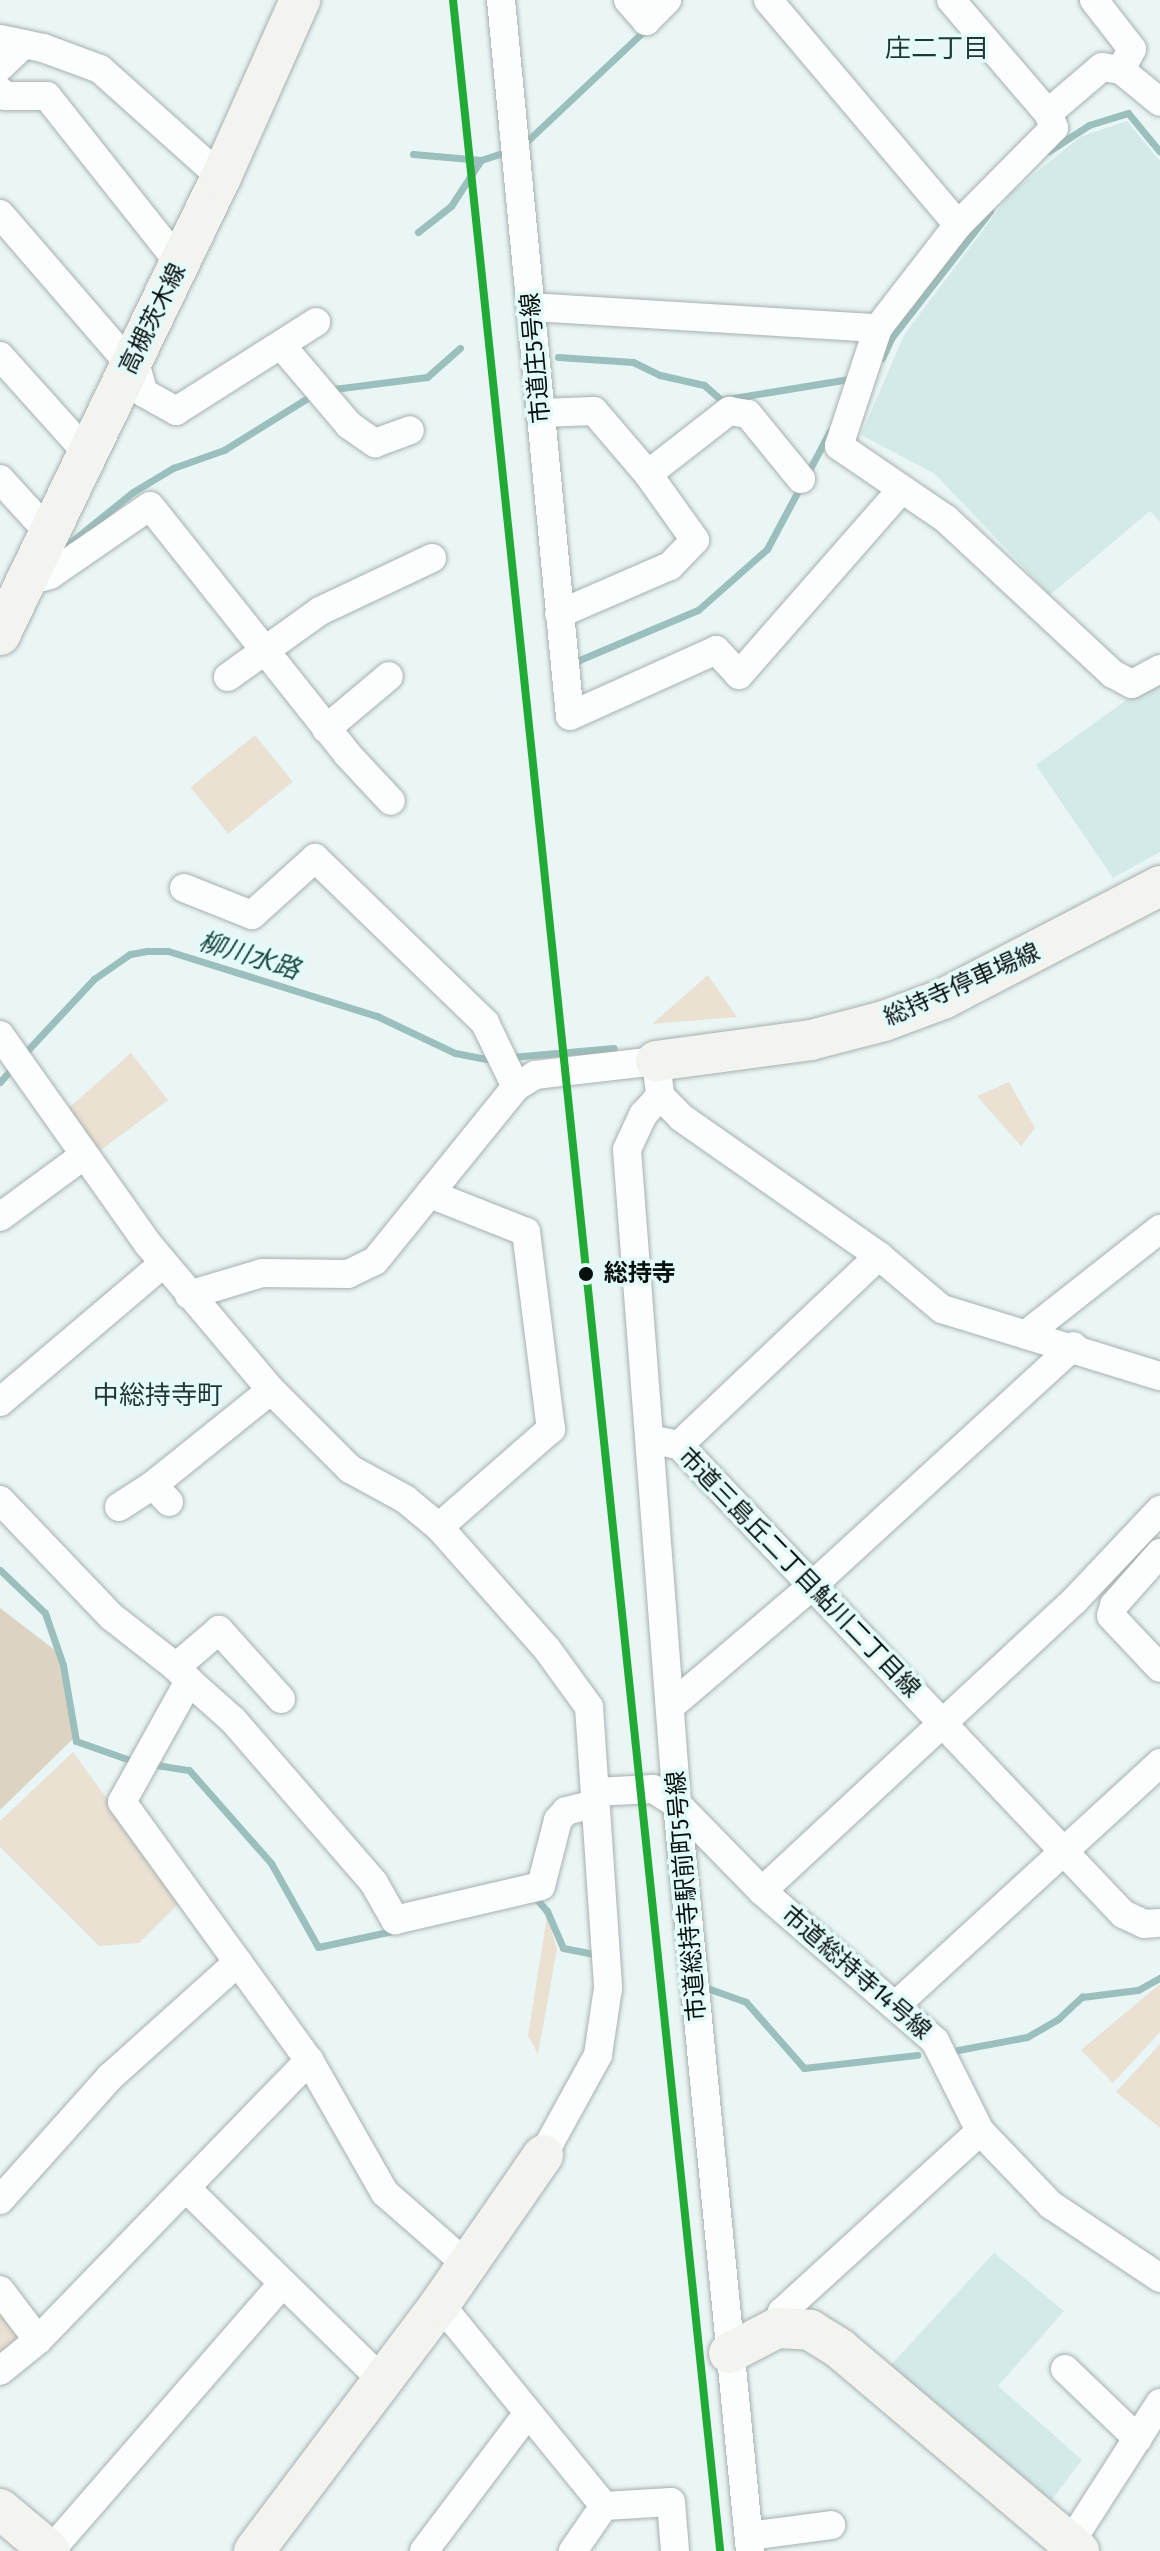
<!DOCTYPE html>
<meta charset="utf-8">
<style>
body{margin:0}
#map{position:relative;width:1160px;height:2551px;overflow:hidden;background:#e9f6f5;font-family:"Fira Sans Condensed","Noto Sans JP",sans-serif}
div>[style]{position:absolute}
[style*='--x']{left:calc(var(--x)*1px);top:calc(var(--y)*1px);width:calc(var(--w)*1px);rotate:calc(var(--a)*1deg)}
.built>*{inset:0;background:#d3eae8}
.green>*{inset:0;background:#eae1d2;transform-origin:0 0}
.forest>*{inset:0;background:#ddd3c2}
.stream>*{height:7px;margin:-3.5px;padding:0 3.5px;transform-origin:3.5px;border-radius:3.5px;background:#9abfbc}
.roads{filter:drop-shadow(0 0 2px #a6b0af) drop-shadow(0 0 2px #a6b0af)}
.street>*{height:28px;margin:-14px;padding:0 14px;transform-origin:14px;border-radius:14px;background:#fcfefe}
.secondary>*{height:40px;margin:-20px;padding:0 20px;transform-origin:20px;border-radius:20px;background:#f3f3ef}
.rail-1>*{height:8px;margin:-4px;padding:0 4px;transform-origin:4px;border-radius:4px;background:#21ab36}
.dots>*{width:22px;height:22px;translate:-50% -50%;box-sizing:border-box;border:4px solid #e3fcfa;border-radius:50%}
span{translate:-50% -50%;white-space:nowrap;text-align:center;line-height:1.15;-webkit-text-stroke:7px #e3fcfa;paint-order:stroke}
.street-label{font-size:24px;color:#08100f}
.stop-label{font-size:24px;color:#08100f;font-weight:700}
.left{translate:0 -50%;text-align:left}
.neighbourhood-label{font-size:26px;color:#223735}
.water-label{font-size:26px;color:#1a4743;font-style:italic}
</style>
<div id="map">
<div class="built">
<i style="clip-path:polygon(1127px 121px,1160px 161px,1160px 522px,1150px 511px,1050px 595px,935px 474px,861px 435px,904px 335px,1011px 193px,1080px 137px)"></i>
<i style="clip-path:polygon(1160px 676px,1160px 852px,1113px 878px,1036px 765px)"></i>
<i style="clip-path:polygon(994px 2253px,1064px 2311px,998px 2386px,1082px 2460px,1047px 2506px,891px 2365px)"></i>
</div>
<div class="green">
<i style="left:255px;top:735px;width:60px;height:83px;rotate:51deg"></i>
<i style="clip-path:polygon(708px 975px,737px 1017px,652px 1024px)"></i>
<i style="clip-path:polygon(131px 1053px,168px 1100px,101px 1150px,85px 1141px,64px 1112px)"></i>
<i style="clip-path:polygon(1009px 1082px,1035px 1128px,1021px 1146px,977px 1096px)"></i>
<i style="clip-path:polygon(73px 1752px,181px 1901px,139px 1943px,99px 1946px,0 1847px,0 1821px)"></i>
<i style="clip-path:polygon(547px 1916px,557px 1949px,538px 2054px,528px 2036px)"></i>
<i style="clip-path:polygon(1160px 1984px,1160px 2032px,1113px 2083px,1081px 2050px)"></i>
<i style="clip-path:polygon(1160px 2044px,1160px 2128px,1116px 2092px)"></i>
<i style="clip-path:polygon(0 2297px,28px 2343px,0 2364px)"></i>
</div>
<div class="forest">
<i style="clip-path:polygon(0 1608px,56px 1651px,78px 1734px,0 1810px)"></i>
</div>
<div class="stream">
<i style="--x:524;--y:144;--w:168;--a:-43.3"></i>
<i style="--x:1049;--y:151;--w:48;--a:-33"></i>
<i style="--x:1089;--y:125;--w:41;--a:-17.1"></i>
<i style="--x:1128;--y:113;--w:50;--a:50.6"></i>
<i style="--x:413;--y:154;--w:68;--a:5"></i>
<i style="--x:418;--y:232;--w:42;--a:-38.2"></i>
<i style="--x:451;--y:206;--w:55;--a:-56.9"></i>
<i style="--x:481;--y:160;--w:19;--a:-18"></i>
<i style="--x:558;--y:357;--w:75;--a:3.8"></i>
<i style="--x:633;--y:362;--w:30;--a:26"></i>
<i style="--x:660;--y:375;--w:45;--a:12.8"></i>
<i style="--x:704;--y:385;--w:23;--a:41"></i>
<i style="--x:721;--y:400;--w:136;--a:-9.3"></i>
<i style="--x:882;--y:358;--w:23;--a:-65"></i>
<i style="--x:892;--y:337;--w:160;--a:-52.1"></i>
<i style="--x:326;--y:390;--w:102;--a:-7.3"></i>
<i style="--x:427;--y:377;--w:44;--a:-41.3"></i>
<i style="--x:61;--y:550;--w:92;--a:-38.9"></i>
<i style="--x:133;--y:492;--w:47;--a:-31"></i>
<i style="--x:173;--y:468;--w:54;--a:-19.4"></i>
<i style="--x:224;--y:450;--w:106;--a:-31.9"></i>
<i style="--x:577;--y:661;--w:131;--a:-22.9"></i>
<i style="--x:698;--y:610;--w:92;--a:-41.5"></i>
<i style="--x:767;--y:549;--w:134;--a:-61.9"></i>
<i style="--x:24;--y:1054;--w:103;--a:-47"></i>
<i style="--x:94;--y:979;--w:44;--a:-34.8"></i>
<i style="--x:130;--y:954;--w:17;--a:-10"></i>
<i style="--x:147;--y:951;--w:21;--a:0"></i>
<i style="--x:168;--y:951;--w:219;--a:17.3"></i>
<i style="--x:377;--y:1016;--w:86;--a:25.4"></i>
<i style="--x:455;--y:1053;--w:37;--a:11"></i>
<i style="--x:511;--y:1057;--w:103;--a:-5"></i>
<i style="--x:0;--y:1082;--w:20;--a:-49"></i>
<i style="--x:0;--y:1570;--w:62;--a:43.7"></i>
<i style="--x:45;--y:1613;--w:55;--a:70.9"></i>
<i style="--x:63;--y:1665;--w:77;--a:80.3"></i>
<i style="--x:76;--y:1741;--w:66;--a:19.5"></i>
<i style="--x:150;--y:1764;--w:39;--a:9"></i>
<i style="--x:189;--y:1770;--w:124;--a:48.6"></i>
<i style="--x:271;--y:1863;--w:96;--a:60.8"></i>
<i style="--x:318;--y:1947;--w:81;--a:-12.1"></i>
<i style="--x:533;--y:1895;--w:21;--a:49"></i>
<i style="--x:547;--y:1911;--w:40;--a:66.6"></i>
<i style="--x:563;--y:1948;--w:33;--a:11"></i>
<i style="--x:707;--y:1988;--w:41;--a:19.7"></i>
<i style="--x:746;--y:2002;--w:88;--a:48.7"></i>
<i style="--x:804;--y:2068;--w:114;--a:-6.6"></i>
<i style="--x:958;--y:2050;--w:70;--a:-10.7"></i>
<i style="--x:1027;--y:2037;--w:36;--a:-30"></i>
<i style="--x:1058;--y:2019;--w:33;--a:-43"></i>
<i style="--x:1082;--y:1997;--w:56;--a:-7.1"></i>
<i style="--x:1138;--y:1990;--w:25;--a:-29"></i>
</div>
<div class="roads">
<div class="street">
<i style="--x:501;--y:0;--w:719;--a:84.5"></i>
<i style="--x:570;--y:716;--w:160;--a:-24.3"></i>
<i style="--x:716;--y:650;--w:34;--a:47"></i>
<i style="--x:739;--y:675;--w:246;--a:-48.8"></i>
<i style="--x:628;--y:0;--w:28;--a:49"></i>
<i style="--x:646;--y:21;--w:30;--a:-45"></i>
<i style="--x:768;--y:0;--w:294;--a:49.8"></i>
<i style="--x:951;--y:0;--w:149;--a:49.4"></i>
<i style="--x:1048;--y:113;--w:16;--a:68"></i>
<i style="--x:1054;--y:128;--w:136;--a:134.7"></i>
<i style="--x:958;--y:225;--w:130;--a:127.8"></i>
<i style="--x:878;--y:328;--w:124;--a:108.3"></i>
<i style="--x:839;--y:446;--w:130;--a:34.3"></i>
<i style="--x:946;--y:519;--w:228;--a:42.9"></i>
<i style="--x:1113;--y:674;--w:21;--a:28"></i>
<i style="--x:1132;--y:684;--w:32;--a:-28"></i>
<i style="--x:1094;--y:0;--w:62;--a:52.2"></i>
<i style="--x:1132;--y:49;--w:24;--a:118"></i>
<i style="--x:0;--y:39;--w:44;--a:11.8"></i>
<i style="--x:43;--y:48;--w:61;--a:20.2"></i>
<i style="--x:100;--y:69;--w:162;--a:41.8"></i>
<i style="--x:0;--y:67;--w:33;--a:-44"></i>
<i style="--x:0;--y:91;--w:7;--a:45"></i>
<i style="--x:5;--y:96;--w:42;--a:0"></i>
<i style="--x:47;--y:96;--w:214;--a:51.6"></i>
<i style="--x:1048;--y:113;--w:71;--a:-40.4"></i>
<i style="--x:1102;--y:67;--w:19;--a:9"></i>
<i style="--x:1121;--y:70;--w:50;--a:39.4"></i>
<i style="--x:0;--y:214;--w:201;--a:49.2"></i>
<i style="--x:531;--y:307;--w:348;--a:3.5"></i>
<i style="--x:281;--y:345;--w:105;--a:49.6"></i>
<i style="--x:349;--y:425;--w:32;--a:35"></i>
<i style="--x:375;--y:443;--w:37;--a:-20"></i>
<i style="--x:0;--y:356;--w:132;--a:48.1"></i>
<i style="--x:134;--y:359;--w:35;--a:74"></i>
<i style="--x:144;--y:393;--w:37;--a:29"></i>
<i style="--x:176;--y:411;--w:166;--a:-32.4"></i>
<i style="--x:541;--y:413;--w:53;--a:-2.2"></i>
<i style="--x:594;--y:411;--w:83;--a:49.4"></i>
<i style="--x:648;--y:474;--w:103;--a:-37.9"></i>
<i style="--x:729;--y:411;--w:19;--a:9"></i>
<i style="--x:748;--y:414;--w:84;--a:50.8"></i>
<i style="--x:0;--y:479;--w:74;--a:47.7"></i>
<i style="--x:28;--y:581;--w:23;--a:-15"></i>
<i style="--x:50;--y:575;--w:121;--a:-34.6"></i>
<i style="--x:150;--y:506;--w:317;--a:51.5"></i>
<i style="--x:347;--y:754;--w:64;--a:46.9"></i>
<i style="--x:559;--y:614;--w:121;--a:-23.4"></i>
<i style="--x:670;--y:566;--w:36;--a:-46"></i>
<i style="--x:695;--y:540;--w:81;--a:-125.5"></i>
<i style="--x:228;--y:677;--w:113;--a:-35.7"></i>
<i style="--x:320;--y:611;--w:124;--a:-25.3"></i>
<i style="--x:326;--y:729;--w:82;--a:-40.1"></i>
<i style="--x:184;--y:888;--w:73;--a:21.7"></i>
<i style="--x:252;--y:915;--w:85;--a:-42.1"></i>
<i style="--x:315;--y:858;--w:237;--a:44.1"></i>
<i style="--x:485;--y:1023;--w:71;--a:64.2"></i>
<i style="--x:0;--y:1035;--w:256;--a:54.7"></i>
<i style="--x:148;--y:1244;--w:191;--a:49.9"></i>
<i style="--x:271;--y:1390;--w:112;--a:45"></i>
<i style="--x:350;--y:1469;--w:63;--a:28.6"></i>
<i style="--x:405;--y:1499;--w:44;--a:39.5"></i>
<i style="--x:439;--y:1527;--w:163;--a:48.5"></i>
<i style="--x:547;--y:1649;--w:72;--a:54.1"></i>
<i style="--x:589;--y:1707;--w:282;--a:86.1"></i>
<i style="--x:608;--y:1988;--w:68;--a:98.5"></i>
<i style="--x:598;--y:2055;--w:114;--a:118.8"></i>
<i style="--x:660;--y:1096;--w:25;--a:132"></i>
<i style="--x:643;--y:1115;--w:38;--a:115"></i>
<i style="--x:627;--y:1150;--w:656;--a:85.63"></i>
<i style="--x:677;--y:1804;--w:751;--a:84.42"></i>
<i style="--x:430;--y:1194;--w:103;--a:21.6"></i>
<i style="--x:526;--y:1232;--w:199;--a:82.8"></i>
<i style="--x:551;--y:1429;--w:149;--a:138.8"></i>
<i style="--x:0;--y:1217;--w:103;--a:-36.3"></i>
<i style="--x:189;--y:1295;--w:76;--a:-16.8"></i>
<i style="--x:262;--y:1273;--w:86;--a:0.7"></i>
<i style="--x:348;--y:1274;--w:30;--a:-26"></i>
<i style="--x:375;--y:1261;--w:224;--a:-51"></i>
<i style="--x:516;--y:1087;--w:22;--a:-32"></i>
<i style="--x:535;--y:1075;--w:122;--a:-6.6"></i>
<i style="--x:656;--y:1061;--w:35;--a:83"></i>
<i style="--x:660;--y:1096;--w:31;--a:45"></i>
<i style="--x:682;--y:1118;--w:241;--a:35"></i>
<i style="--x:879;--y:1256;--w:82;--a:40.1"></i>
<i style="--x:942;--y:1309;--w:228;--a:17.1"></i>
<i style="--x:1029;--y:1332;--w:167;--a:-38.2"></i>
<i style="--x:0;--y:1402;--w:214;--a:-40.3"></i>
<i style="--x:650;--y:1439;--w:30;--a:12"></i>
<i style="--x:679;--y:1445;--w:646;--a:46.57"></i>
<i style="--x:1123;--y:1914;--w:23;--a:25"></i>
<i style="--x:1144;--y:1924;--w:16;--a:-4"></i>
<i style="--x:679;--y:1445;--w:275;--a:-43.4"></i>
<i style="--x:0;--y:1500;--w:162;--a:46.3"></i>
<i style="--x:112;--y:1617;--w:81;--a:38"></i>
<i style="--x:169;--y:1502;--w:23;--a:-133"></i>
<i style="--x:153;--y:1485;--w:151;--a:-38.8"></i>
<i style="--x:119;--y:1507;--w:40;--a:-32.9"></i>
<i style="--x:1160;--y:1553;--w:69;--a:131.5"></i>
<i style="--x:1114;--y:1605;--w:11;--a:105"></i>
<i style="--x:1111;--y:1616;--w:71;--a:46.7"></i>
<i style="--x:189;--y:1681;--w:59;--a:41.6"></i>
<i style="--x:233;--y:1720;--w:216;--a:49.1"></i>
<i style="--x:374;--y:1883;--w:43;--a:60.4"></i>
<i style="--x:395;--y:1920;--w:150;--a:-13.1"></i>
<i style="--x:541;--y:1886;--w:68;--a:-75.6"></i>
<i style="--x:558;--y:1820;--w:12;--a:-48"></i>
<i style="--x:566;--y:1811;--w:30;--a:-14"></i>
<i style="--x:281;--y:1699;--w:93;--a:-131.9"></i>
<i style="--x:219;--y:1630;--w:57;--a:139.3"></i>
<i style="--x:176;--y:1667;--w:19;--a:47"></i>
<i style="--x:189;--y:1681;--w:138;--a:119"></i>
<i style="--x:122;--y:1802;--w:319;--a:54.1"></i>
<i style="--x:672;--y:1705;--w:187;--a:-40.4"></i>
<i style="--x:814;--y:1584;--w:352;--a:-42.5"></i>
<i style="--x:595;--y:1792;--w:58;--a:-3"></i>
<i style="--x:653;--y:1789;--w:28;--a:32"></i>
<i style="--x:677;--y:1804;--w:122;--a:45.7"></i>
<i style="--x:762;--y:1891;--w:229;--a:40.9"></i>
<i style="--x:935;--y:2041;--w:101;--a:63.4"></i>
<i style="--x:980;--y:2131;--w:103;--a:46.2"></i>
<i style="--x:1051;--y:2205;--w:131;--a:33.8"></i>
<i style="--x:762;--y:1891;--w:427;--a:-42.9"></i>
<i style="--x:1075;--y:1600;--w:124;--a:-46.6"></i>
<i style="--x:895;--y:2006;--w:360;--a:-42.5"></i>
<i style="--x:187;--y:2189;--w:274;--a:44.4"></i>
<i style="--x:0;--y:2200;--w:165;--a:-48.2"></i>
<i style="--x:110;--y:2077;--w:172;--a:-41.9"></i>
<i style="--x:0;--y:2290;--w:63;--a:52.8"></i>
<i style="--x:440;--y:2304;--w:260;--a:50.9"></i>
<i style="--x:604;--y:2506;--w:55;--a:124.6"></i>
<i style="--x:777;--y:2328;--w:17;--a:-73"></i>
<i style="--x:782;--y:2312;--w:268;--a:-42.4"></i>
<i style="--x:1065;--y:2369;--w:101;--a:43.8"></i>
<i style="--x:0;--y:2371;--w:49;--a:-39.2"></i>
<i style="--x:38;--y:2340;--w:390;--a:-45.9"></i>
<i style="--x:309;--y:2060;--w:153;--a:60.3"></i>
<i style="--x:385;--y:2193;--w:106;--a:41.2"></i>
<i style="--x:604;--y:2506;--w:67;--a:-3.4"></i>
<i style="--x:671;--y:2502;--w:49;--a:85.3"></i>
<i style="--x:749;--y:2536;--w:83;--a:-7.6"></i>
<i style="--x:50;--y:2551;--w:355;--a:-49"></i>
<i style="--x:424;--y:2551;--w:173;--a:-53"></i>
<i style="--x:1065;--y:2551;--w:176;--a:-57.3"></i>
</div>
<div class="secondary">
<i style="--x:0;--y:635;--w:509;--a:-64.24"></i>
<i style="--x:221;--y:177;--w:194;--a:-65.9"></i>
<i style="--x:656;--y:1061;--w:156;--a:-7.7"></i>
<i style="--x:811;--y:1040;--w:75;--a:-14.6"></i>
<i style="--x:884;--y:1021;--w:63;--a:-20.4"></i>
<i style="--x:943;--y:999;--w:245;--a:-27.5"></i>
<i style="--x:729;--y:2353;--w:54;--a:-27.5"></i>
<i style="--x:777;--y:2328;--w:33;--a:3"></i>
<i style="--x:810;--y:2330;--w:36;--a:32"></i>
<i style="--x:840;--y:2349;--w:313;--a:40.2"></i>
<i style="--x:0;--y:2509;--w:65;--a:40"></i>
<i style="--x:254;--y:2551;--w:309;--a:-53"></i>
<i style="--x:440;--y:2304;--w:181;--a:-55.3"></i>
</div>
</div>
<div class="rail-1">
<i style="--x:453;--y:0;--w:2565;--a:84.02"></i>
</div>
<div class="dots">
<i style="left:586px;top:1274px;background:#08100f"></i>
</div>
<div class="street-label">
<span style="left:153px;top:319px;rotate:-64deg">高槻茨木線</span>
<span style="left:536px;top:358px;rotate:-95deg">市道庄5号線</span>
<span style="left:962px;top:985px;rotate:-24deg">総持寺停車場線</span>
<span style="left:799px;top:1573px;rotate:46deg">市道三島丘二丁目鮎川二丁目線</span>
<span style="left:687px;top:1896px;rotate:-95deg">市道総持寺駅前町5号線</span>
<span style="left:856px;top:1973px;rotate:41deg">市道総持寺14号線</span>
</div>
<div class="stop-label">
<span class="left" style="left:604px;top:1274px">総持寺</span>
</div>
<div class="neighbourhood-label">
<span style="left:937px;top:49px">庄二丁目</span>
<span style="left:158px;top:1396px">中総持寺町</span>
</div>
<div class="water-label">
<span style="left:249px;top:956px;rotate:17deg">柳川水路</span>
</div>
</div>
